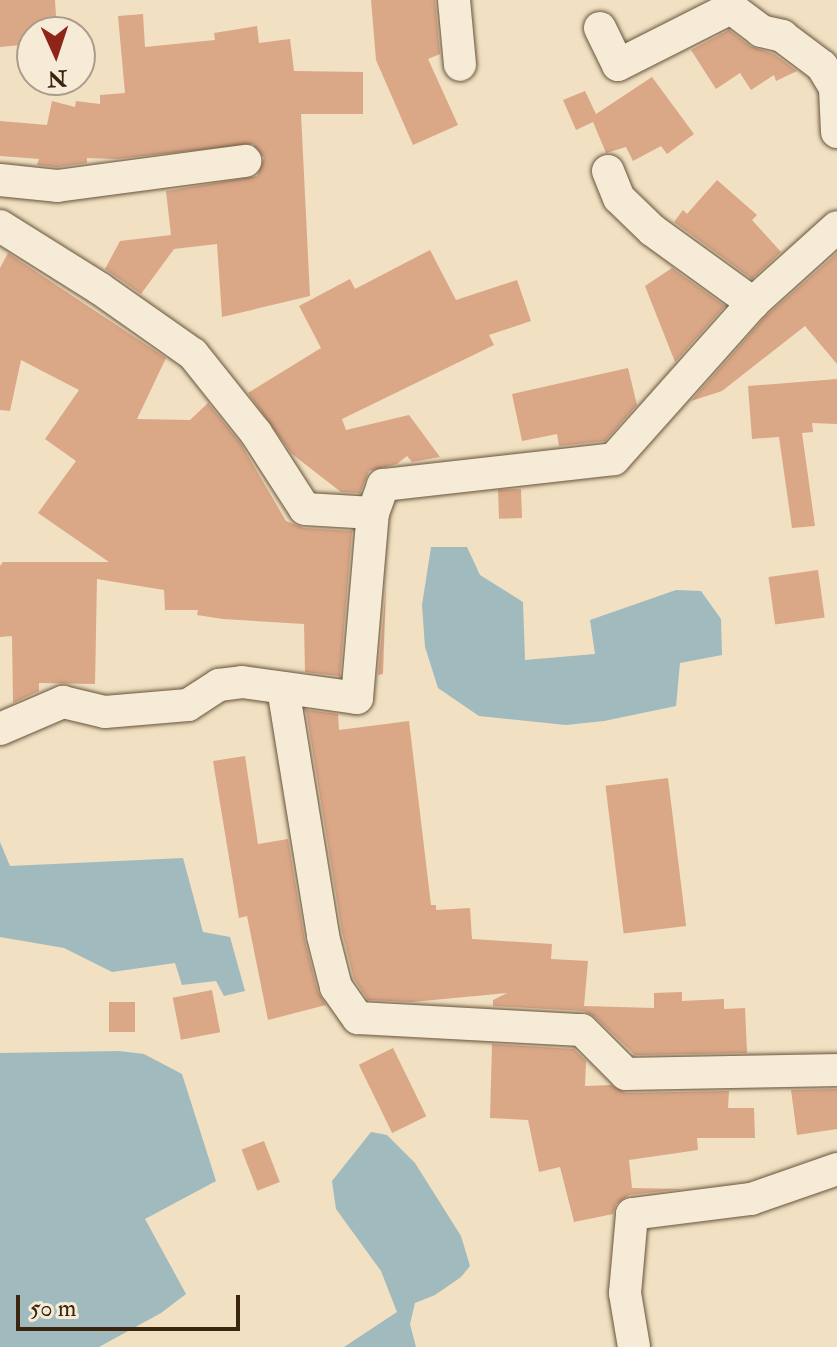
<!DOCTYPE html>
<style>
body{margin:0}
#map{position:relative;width:837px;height:1347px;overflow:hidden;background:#f1e0c2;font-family:"IM FELL Double Pica",serif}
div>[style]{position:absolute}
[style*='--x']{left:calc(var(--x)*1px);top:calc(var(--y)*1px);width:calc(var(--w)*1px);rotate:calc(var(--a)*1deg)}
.water>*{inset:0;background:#a0babe}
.building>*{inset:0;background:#daa787;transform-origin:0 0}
.roads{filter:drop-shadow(0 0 2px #68543b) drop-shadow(0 0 2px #68543b)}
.minor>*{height:32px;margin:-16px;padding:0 16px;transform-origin:16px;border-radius:16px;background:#f6ebd7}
span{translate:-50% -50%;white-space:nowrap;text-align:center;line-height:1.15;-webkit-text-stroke:8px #f6ebd7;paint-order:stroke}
.north{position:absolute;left:16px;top:16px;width:80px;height:80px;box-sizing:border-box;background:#f6ebd7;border:2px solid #ab9c87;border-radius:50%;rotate:177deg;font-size:22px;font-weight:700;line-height:32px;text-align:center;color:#3b250e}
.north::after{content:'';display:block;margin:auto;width:28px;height:36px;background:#8f2418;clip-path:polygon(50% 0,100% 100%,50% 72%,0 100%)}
.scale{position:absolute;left:16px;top:1295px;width:224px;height:36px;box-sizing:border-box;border:4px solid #3b250e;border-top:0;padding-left:10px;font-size:24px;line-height:28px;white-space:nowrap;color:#3b250e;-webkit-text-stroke:6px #f6ebd7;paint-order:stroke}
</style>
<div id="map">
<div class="water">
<i style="clip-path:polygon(431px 547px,467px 547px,480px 575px,523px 602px,525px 660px,595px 654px,590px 620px,676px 590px,701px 591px,721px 619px,722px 655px,680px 663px,676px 706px,604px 721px,566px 725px,479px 716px,438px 688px,425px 647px,422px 605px)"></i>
<i style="clip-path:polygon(0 842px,10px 866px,183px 858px,203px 932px,230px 937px,245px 991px,224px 996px,216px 981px,182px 985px,175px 963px,112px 972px,64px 948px,0 937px)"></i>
<i style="clip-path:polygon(119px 1051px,144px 1054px,182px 1074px,216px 1181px,145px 1219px,186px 1294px,161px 1313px,99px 1347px,0 1347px,0 1053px)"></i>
<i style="clip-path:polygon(371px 1132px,387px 1135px,415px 1163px,461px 1236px,470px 1266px,461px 1277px,435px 1295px,415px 1303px,410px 1324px,416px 1347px,344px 1347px,397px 1312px,381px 1271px,336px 1209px,332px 1181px)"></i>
</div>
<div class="building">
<i style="clip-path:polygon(0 0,55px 0,57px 32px,32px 32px,32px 44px,0 47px)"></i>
<i style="clip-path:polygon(371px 0,435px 0,440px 54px,428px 59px,458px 125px,413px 145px,376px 60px)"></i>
<i style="clip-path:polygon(143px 14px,145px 47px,215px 40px,214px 33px,257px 26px,259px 43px,290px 39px,294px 71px,363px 72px,363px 114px,301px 114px,310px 296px,222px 317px,217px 244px,174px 249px,141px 294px,105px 269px,120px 241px,171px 235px,166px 191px,257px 176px,264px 158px,253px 144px,116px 159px,87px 158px,87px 163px,57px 167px,37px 165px,39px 159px,0 156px,0 121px,47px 125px,52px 101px,75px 107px,76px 101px,100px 104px,100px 95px,125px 93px,118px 16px)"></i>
<i style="clip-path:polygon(729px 30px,750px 46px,774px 54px,797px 71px,776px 81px,774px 75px,751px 90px,740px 73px,716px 89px,691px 50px)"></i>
<i style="clip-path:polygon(652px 77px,694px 134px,667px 154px,661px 146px,633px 161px,626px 147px,606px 153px,593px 122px,576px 130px,563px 100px,585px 91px,596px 114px)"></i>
<i style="clip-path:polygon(717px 180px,757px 215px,752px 220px,781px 252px,752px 279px,674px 222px,683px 210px,687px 214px)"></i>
<i style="clip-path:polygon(430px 250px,456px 300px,517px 280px,531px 321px,489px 335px,494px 345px,342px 419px,346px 430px,409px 415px,440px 457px,412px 462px,407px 456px,397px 464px,369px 471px,360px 493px,341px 492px,292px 454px,248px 393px,321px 348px,299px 306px,350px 279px,355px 289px)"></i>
<i style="clip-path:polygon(8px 253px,166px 358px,137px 419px,190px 420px,208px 403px,241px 444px,286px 521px,304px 528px,352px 531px,340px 676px,305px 672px,304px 624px,223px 619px,197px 615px,198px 610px,165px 610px,164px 590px,97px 579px,95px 684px,39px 683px,39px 691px,13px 703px,12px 636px,0 637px,0 566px,3px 562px,109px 562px,38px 513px,76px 461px,45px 439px,79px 390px,21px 360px,10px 411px,0 410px,0 268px)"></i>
<i style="clip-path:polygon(837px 253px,837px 364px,805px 326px,722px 391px,691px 401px,766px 316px)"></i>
<i style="clip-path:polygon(672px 268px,725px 306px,675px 362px,645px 286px)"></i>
<i style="clip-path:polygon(628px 368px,637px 405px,605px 441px,559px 446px,557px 434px,522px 441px,512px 394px)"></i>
<i style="clip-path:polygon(837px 379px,837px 424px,812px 423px,813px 432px,802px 433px,815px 526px,792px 528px,779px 437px,752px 439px,748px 386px)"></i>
<i style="left:521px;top:489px;width:29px;height:23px;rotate:88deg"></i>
<i style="left:818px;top:570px;width:48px;height:50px;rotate:82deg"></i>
<i style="clip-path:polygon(386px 587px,383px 674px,378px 675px)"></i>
<i style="clip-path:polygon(306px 710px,338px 714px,339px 730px,409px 721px,431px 905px,436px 905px,436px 910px,470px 908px,472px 939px,552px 944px,551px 959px,588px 961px,584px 1006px,654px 1008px,654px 993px,682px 992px,682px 1001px,724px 999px,724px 1009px,745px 1008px,747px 1053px,635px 1055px,595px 1017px,584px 1011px,493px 1006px,493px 1000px,507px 993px,412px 1002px,368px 1000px,354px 979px,342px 932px)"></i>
<i style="clip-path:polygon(245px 756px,258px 844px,288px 839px,305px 941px,318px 992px,326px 1005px,268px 1020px,247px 916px,239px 918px,213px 761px)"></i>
<i style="left:668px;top:778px;width:149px;height:63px;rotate:83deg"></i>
<i style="left:212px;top:990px;width:43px;height:40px;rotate:79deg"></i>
<i style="left:135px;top:1002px;width:30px;height:26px;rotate:90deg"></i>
<i style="clip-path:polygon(492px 1044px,574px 1049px,586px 1061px,585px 1086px,611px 1085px,626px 1093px,729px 1091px,728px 1108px,754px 1108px,755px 1138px,697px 1138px,698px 1150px,629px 1160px,632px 1188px,682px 1189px,629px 1195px,616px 1204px,613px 1214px,574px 1222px,560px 1167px,539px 1172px,528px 1120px,490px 1118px)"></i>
<i style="left:393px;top:1048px;width:76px;height:38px;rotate:64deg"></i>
<i style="clip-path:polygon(837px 1089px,837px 1129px,797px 1135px,791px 1090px)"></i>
<i style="left:264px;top:1141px;width:44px;height:24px;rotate:69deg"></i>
</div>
<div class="roads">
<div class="minor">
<i style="--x:454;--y:0;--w:65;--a:84.7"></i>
<i style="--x:600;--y:28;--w:41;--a:64.1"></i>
<i style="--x:618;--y:65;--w:127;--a:-26.8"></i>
<i style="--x:731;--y:8;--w:38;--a:37"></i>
<i style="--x:761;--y:31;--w:22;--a:13"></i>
<i style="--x:782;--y:36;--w:50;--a:36.9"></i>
<i style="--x:822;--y:66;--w:26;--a:59"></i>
<i style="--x:835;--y:88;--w:44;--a:87.4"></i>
<i style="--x:608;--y:171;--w:29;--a:68"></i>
<i style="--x:619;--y:198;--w:46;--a:44.1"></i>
<i style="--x:652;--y:230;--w:125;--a:35.9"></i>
<i style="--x:0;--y:180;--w:57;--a:6"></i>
<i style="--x:57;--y:186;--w:190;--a:-7.6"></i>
<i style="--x:0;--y:226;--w:117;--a:32.1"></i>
<i style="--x:99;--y:288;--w:115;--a:35.1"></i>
<i style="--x:193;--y:354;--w:101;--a:51.4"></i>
<i style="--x:256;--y:433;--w:90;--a:57.2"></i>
<i style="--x:305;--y:509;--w:68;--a:3.4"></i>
<i style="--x:373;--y:513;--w:30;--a:-70"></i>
<i style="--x:383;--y:485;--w:232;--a:-6.4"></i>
<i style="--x:614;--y:459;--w:209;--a:-48.3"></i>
<i style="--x:753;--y:303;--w:113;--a:-42.1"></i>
<i style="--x:283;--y:688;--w:251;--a:80.8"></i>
<i style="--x:323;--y:936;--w:53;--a:75.7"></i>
<i style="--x:336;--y:987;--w:38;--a:55"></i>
<i style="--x:358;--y:1018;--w:224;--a:3.1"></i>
<i style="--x:582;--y:1030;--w:62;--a:45"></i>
<i style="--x:626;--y:1074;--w:211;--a:-1.1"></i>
<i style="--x:0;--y:729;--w:69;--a:-23.2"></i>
<i style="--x:63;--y:702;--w:43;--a:13.4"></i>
<i style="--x:105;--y:712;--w:83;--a:-4.8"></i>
<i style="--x:188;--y:705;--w:37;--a:-33"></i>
<i style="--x:219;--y:685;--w:23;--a:-7"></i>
<i style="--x:242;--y:682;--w:116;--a:7.9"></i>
<i style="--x:357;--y:698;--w:186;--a:-85.1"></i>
<i style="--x:634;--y:1347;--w:55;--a:-99.5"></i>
<i style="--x:625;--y:1293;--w:79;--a:-84.9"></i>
<i style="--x:632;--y:1214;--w:120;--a:-7.2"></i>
<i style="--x:751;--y:1199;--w:91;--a:-19.2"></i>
</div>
</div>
<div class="north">N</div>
<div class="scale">50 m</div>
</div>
